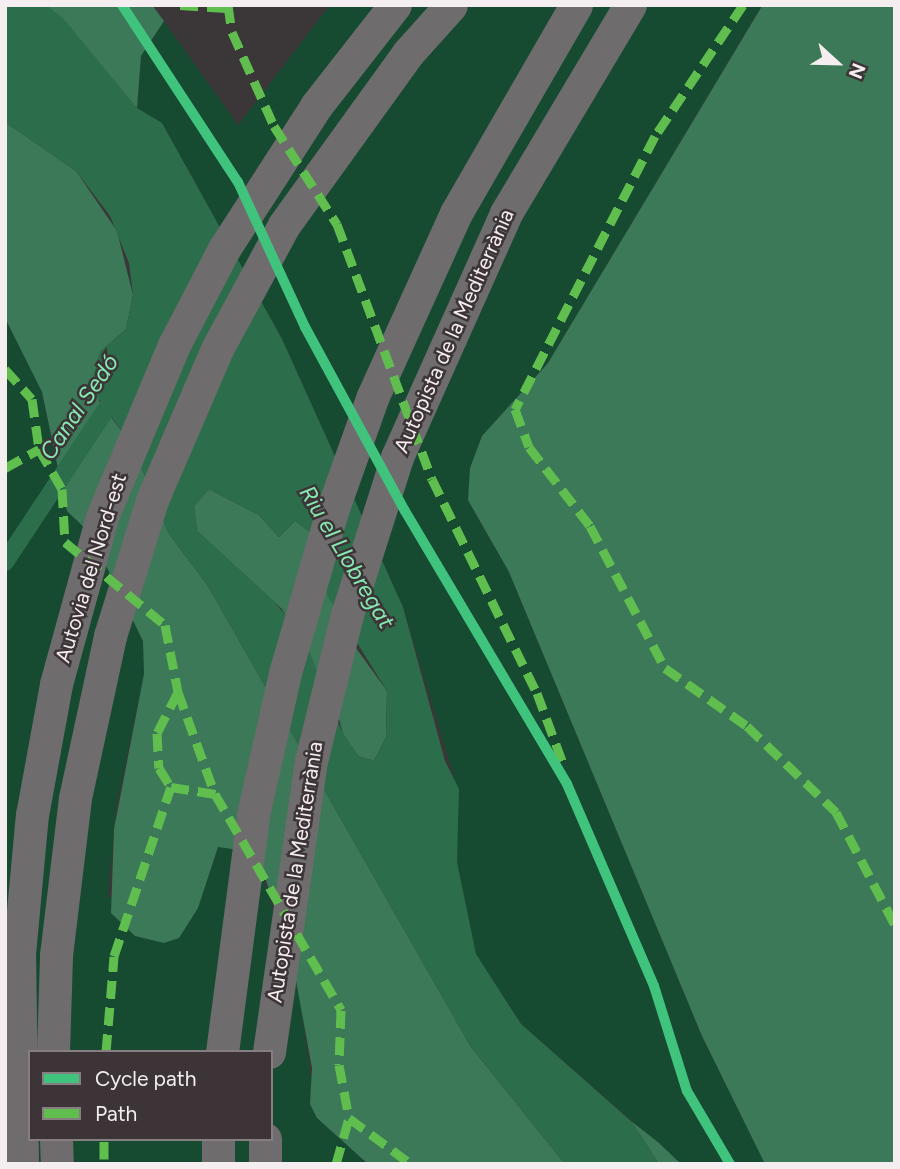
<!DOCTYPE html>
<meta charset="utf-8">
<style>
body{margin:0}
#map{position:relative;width:900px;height:1169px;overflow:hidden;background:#3b3638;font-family:Figtree,sans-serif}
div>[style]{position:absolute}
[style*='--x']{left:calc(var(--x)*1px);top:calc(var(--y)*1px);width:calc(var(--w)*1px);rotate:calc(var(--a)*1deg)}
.green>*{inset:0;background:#164b32}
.forest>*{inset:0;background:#3c7958}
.water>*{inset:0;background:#2c6d4b}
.canal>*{height:18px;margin:-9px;padding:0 9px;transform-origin:9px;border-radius:9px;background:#2c6d4b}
.motorway>*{height:33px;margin:-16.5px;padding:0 16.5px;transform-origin:16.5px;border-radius:16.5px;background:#6f6c6e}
.quiet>*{height:9px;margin-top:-4.5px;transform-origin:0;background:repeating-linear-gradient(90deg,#5fbe4e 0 18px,transparent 0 27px)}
.cycleway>*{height:10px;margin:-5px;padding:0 5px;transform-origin:5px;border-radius:5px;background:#40c37c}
span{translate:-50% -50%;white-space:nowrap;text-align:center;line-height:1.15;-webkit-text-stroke:5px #3d3437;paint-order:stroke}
.street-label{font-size:21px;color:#f4eef0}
.water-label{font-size:23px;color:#86eab2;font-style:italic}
.frame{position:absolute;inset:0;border:7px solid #f4eef0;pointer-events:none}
.legend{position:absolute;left:28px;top:1050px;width:245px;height:91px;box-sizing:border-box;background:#3d3437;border:2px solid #867e81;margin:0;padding:9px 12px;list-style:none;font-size:21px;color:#f4eef0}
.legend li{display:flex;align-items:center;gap:14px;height:35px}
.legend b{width:35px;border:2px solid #867e81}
.north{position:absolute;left:802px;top:28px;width:70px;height:70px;-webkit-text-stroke:5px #3d3437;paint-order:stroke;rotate:112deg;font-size:19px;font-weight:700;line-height:28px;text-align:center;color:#f4eef0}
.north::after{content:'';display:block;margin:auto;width:24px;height:32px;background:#f4eef0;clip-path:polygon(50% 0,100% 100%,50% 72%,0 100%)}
</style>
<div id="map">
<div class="green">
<i style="clip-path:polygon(330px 5px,762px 5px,548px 363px,482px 436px,470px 468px,475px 513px,509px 572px,702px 1036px,765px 1164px,681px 1164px,521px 1024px,476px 954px,457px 862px,453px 774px,403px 607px,282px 339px,162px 123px,137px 108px,141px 56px,164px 21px,238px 125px)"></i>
<i style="clip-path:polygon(evenodd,5px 318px,42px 392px,63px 494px,90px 533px,143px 641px,144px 674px,116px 808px,108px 897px,203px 892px,218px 847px,232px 845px,258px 862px,298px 987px,317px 1118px,368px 1164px,5px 1164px,5px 318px,30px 1052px,271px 1052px,271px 1139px,30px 1139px,30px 1052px)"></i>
</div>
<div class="forest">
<i style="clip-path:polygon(46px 5px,152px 5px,164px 21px,141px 56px,137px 108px)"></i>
<i style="clip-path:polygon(895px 5px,895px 1164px,765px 1164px,702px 1036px,509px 572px,468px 500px,470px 468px,482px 436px,548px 363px,762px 6px)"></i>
<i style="clip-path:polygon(5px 122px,76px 171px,117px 231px,133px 295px,126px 329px,100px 352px,99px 401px,132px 445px,169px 534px,208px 586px,471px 1047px,565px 1164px,368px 1164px,317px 1118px,310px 1104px,312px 1068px,294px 970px,265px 877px,246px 851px,218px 847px,198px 908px,179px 938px,164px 943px,135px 936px,111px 913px,114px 829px,144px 674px,143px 641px,90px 533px,67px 511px,42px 392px,5px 318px)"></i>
<i style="clip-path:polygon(209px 489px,259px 515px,279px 537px,295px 521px,313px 534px,356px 648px,387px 691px,386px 737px,374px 761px,358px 756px,343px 734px,335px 704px,282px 609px,197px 531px,194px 506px)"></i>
<i style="clip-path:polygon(631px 1121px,659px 1143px,681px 1164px,659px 1164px)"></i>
</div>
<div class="water">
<i style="clip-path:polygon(evenodd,5px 5px,46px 5px,63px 18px,137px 108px,162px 123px,282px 339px,403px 607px,445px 761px,459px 789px,457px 862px,476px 954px,521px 1024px,631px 1121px,659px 1164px,565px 1164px,471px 1047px,208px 586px,169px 534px,132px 445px,90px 387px,100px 352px,126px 329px,133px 295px,129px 263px,110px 216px,76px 171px,5px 122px,5px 5px,209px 489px,259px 515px,279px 537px,295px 521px,313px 534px,324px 590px,387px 691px,386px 737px,374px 761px,358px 756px,343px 734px,303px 636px,273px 600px,197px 531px,194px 506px,209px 489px)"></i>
</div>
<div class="canal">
<i style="--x:5;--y:562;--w:203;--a:-56.5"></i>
</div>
<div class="motorway">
<i style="--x:53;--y:1052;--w:97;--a:-88.2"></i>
<i style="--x:56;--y:955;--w:158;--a:-83.1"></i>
<i style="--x:75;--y:798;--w:166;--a:-77.8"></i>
<i style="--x:110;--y:636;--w:142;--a:-72.8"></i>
<i style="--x:152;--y:500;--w:164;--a:-66.7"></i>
<i style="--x:217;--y:349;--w:141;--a:-61.6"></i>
<i style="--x:284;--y:225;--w:212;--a:-54.2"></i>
<i style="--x:408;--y:53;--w:64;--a:-48.1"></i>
<i style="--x:222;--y:1052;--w:239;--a:-82.5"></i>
<i style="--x:253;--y:815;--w:146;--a:-77.3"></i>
<i style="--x:285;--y:673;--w:169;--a:-73.8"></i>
<i style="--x:332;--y:511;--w:122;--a:-70.4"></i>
<i style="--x:373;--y:396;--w:201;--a:-65.6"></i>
<i style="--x:456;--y:213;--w:240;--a:-60"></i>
<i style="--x:269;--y:1052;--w:294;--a:-81.8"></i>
<i style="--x:311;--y:761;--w:147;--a:-76.2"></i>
<i style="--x:346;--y:618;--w:169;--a:-72.4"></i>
<i style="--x:397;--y:457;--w:267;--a:-65.9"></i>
<i style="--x:506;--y:213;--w:242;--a:-59.2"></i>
<i style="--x:56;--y:1139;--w:25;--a:88"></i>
<i style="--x:22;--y:1164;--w:210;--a:-90.8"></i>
<i style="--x:19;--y:954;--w:140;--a:-84.7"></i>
<i style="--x:32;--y:815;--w:133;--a:-79.6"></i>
<i style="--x:56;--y:684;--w:173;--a:-74.6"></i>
<i style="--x:102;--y:517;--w:186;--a:-67.3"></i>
<i style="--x:174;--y:345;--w:108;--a:-62.5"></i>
<i style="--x:224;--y:249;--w:170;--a:-57.2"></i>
<i style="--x:316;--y:106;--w:128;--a:-52"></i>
<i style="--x:218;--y:1164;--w:25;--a:-90"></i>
<i style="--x:265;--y:1164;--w:25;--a:-90"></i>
</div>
<div class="quiet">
<i style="--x:180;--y:5;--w:46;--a:3.7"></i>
<i style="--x:228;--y:5;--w:27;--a:82"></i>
<i style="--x:232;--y:32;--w:103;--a:65.9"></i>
<i style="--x:274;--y:126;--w:117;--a:57.3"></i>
<i style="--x:337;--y:224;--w:272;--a:69.6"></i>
<i style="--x:432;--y:479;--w:238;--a:63.9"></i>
<i style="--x:537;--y:693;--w:78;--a:69.7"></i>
<i style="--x:743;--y:5;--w:158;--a:123.9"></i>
<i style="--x:655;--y:136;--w:307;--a:117.1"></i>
<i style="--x:515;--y:409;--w:40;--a:69.8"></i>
<i style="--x:529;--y:447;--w:100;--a:52.3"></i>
<i style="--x:590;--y:526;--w:161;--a:62.2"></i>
<i style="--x:665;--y:668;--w:100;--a:35.3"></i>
<i style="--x:747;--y:726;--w:124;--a:44"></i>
<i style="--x:836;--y:812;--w:127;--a:62.4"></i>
<i style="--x:5;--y:369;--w:40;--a:48"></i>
<i style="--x:32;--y:399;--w:50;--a:82"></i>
<i style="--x:39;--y:449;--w:46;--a:60.1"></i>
<i style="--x:62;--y:489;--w:53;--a:86.8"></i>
<i style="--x:65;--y:542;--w:130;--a:39.7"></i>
<i style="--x:165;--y:625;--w:68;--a:79"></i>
<i style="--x:178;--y:692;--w:109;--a:70.1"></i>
<i style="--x:215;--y:794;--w:250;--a:59.7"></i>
<i style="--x:341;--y:1010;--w:55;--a:92.1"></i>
<i style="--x:339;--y:1065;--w:54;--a:79.3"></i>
<i style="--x:349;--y:1118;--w:77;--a:36.6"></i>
<i style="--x:5;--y:468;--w:39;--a:-29"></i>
<i style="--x:178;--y:692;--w:46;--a:117.1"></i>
<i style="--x:157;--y:733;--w:35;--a:87"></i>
<i style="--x:159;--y:768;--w:22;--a:58"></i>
<i style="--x:171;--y:787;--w:45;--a:9"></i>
<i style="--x:106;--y:1052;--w:96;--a:-85.2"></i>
<i style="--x:114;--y:956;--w:178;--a:-71.4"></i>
<i style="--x:104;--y:1159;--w:20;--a:-90"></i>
<i style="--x:336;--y:1164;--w:48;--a:-74.2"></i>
</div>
<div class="cycleway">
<i style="--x:122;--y:5;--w:212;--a:56.8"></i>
<i style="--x:238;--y:182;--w:160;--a:65.2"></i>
<i style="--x:305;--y:327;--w:209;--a:61.5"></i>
<i style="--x:405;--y:511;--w:317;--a:59.3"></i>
<i style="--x:567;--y:784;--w:220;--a:66.7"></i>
<i style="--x:654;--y:986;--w:110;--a:72.6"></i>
<i style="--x:687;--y:1091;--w:85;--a:59.5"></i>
</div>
<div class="street-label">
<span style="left:454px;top:331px;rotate:-66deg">Autopista de la Mediterrània</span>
<span style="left:91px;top:568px;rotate:-73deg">Autovia del Nord-est</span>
<span style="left:295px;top:872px;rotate:-81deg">Autopista de la Mediterrània</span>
</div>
<div class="water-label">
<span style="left:79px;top:407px;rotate:-56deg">Canal Sedó</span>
<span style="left:347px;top:557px;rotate:59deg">Riu el Llobregat</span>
</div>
<div class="frame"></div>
<ul class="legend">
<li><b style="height:9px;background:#40c37c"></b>Cycle path</li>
<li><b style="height:9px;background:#5fbe4e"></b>Path</li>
</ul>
<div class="north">N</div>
</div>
